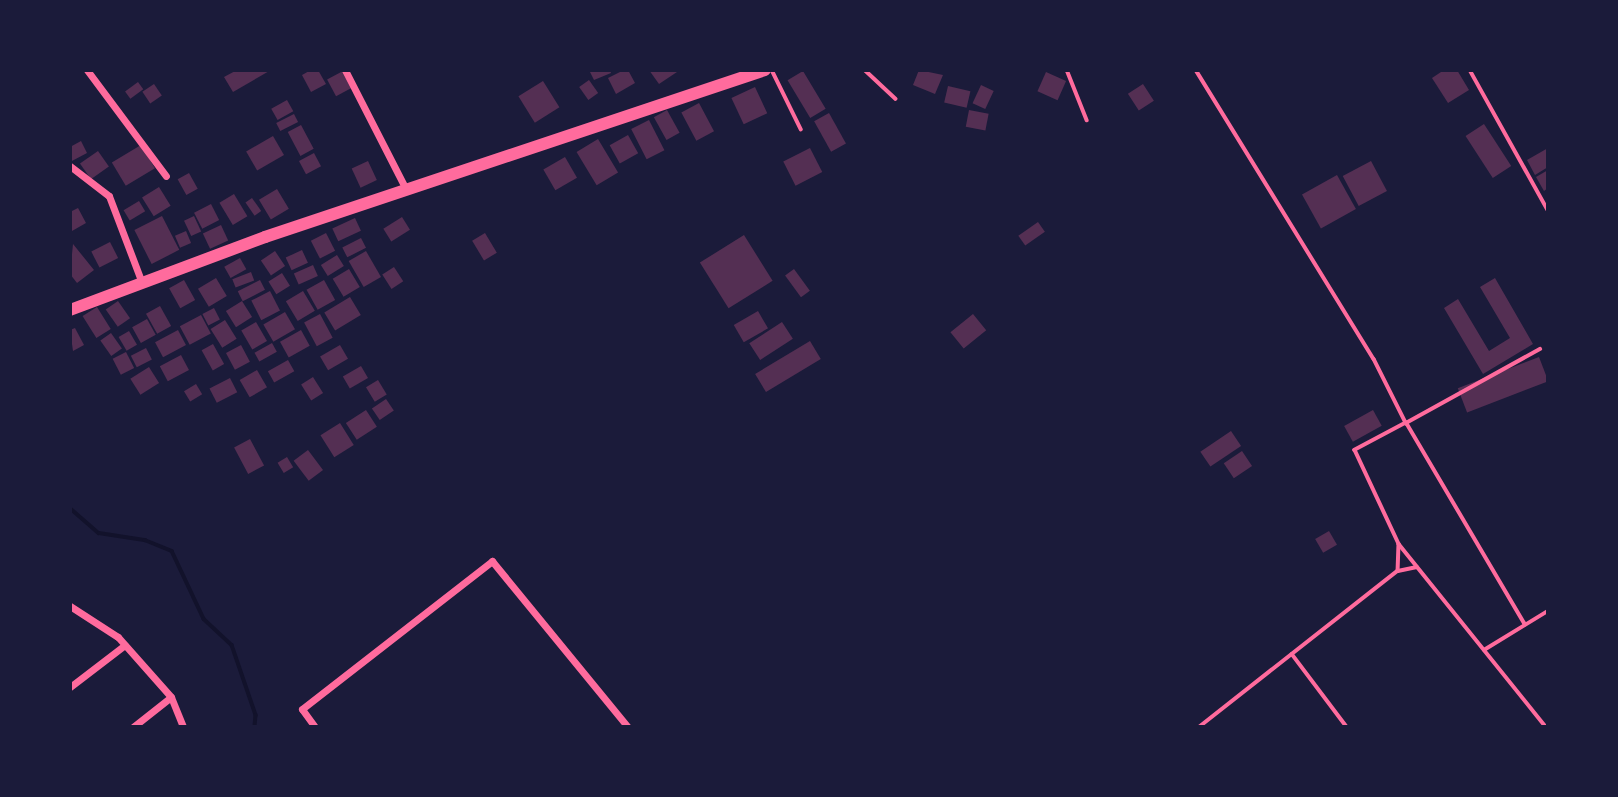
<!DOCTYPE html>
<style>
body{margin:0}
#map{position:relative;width:1618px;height:797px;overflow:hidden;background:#1b1b3a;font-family:Ubuntu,sans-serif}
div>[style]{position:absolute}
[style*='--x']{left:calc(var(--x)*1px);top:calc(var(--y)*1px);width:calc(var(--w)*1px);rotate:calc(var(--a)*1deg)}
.stream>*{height:3.5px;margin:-1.75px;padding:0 1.75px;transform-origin:1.75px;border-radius:1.75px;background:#12122b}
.building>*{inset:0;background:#542f53;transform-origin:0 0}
.service>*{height:3.5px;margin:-1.75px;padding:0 1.75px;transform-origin:1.75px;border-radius:1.75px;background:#ff6b9d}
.minor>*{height:7px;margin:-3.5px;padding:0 3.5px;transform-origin:3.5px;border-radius:3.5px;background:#ff6b9d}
.primary>*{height:12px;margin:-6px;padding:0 6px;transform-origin:6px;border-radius:6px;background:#ff6b9d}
span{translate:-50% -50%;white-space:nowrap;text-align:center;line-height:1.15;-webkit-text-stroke:6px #1b1b3a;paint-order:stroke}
.frame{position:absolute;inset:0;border:72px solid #1b1b3a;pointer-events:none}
</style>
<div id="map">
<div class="stream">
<i style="--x:70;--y:508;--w:38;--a:41"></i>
<i style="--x:99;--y:533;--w:47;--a:8.7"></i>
<i style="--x:145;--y:540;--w:29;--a:22"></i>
<i style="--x:172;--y:551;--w:75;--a:64.8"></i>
<i style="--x:204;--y:619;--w:38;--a:43"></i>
<i style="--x:232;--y:645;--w:74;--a:71.1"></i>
<i style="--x:256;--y:715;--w:12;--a:95"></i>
</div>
<div class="building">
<i style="clip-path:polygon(237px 70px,271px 70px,233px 92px,224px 77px)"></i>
<i style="clip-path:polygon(311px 70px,318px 70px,326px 84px,311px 92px,302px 75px)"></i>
<i style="clip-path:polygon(589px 70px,610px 70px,611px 73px,594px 80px)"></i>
<i style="clip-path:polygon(624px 70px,628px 70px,635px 83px,616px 94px,608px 78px)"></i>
<i style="clip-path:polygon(649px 70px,676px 70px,677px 72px,659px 84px)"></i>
<i style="clip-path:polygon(919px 70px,943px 75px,935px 94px,913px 85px)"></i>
<i style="clip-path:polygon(1444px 70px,1457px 70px,1469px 90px,1448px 103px,1432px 78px)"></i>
<i style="left:343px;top:71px;width:19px;height:18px;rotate:62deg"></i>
<i style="left:803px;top:71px;width:44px;height:18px;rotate:59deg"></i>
<i style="left:1046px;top:72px;width:22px;height:21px;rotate:24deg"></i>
<i style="left:589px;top:80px;width:16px;height:12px;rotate:55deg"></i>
<i style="left:543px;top:81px;width:31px;height:29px;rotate:58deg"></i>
<i style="left:138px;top:82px;width:9px;height:16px;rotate:54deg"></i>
<i style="left:154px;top:84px;width:14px;height:14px;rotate:56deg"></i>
<i style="left:1143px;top:84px;width:20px;height:18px;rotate:57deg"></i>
<i style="left:981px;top:85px;width:14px;height:20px;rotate:25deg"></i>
<i style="left:948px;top:86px;width:23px;height:17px;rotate:13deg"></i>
<i style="left:755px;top:87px;width:29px;height:26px;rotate:65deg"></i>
<i style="left:287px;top:100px;width:13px;height:18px;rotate:61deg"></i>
<i style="left:699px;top:103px;width:32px;height:20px;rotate:62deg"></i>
<i style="left:667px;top:110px;width:26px;height:15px;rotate:61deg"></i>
<i style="left:969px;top:110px;width:20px;height:17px;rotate:11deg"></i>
<i style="left:829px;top:113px;width:35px;height:17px;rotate:61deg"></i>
<i style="left:294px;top:114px;width:9px;height:20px;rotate:63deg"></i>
<i style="left:649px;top:120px;width:34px;height:20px;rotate:63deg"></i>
<i style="left:1484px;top:124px;width:50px;height:22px;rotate:57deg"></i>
<i style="left:301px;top:125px;width:27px;height:15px;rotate:62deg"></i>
<i style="left:628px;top:135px;width:21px;height:21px;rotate:61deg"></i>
<i style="left:273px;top:136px;width:22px;height:31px;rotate:60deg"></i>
<i style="left:598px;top:139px;width:39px;height:25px;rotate:59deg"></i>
<i style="clip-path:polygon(81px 141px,87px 153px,70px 162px,70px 147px)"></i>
<i style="left:141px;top:145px;width:27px;height:34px;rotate:59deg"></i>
<i style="left:810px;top:148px;width:27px;height:30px;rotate:63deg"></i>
<i style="clip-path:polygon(1548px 148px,1548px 167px,1535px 175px,1527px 160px)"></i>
<i style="left:98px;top:151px;width:19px;height:22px;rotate:55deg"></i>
<i style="left:314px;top:153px;width:15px;height:17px;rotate:62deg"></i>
<i style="left:565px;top:157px;width:24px;height:25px;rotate:60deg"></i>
<i style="left:368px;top:161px;width:21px;height:18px;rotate:65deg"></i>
<i style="left:1371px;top:161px;width:34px;height:32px;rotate:62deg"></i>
<i style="clip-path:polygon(1548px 170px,1548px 188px,1544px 191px,1536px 177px)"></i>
<i style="left:189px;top:173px;width:18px;height:13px;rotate:61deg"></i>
<i style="left:1337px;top:175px;width:39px;height:40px;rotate:61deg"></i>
<i style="left:159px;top:187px;width:22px;height:20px;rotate:58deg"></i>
<i style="left:277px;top:189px;width:23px;height:21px;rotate:59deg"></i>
<i style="left:234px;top:194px;width:26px;height:17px;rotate:59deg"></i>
<i style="left:252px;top:198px;width:16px;height:8px;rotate:55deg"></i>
<i style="left:139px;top:201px;width:12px;height:18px;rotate:59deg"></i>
<i style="left:211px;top:204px;width:18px;height:19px;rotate:63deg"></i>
<i style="clip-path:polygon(78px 208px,86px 223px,72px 231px,70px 212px)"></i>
<i style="left:162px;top:216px;width:38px;height:31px;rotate:63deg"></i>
<i style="left:194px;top:216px;width:17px;height:11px;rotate:65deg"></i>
<i style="left:402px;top:217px;width:15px;height:22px;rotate:58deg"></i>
<i style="left:355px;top:218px;width:14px;height:25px;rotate:65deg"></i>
<i style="left:1038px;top:222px;width:12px;height:24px;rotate:55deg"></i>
<i style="left:221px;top:225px;width:17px;height:20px;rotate:65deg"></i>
<i style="left:186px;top:231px;width:13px;height:12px;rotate:67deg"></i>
<i style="left:326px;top:233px;width:20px;height:17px;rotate:63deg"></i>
<i style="left:485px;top:233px;width:23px;height:15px;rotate:59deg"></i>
<i style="left:744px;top:235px;width:54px;height:52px;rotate:58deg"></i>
<i style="left:361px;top:238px;width:11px;height:21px;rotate:63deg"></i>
<i style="left:110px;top:242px;width:18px;height:21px;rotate:63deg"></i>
<i style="clip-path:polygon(73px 244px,94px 270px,77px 283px,70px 274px)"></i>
<i style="left:302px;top:250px;width:14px;height:18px;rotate:65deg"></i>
<i style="left:275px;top:251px;width:18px;height:17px;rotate:56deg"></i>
<i style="left:366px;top:251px;width:30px;height:20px;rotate:60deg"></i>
<i style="left:337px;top:255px;width:13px;height:19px;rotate:58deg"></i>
<i style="left:240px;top:258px;width:13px;height:18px;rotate:61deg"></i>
<i style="left:313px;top:265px;width:12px;height:21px;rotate:66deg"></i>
<i style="left:394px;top:267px;width:17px;height:14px;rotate:57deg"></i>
<i style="left:349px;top:269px;width:21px;height:19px;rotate:59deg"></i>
<i style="left:794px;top:269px;width:27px;height:11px;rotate:54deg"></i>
<i style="left:251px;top:272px;width:9px;height:20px;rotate:69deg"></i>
<i style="left:282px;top:273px;width:15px;height:16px;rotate:58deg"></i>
<i style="left:216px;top:278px;width:21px;height:21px;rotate:59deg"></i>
<i style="clip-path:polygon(1495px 278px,1533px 344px,1483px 374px,1444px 308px,1458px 299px,1489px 351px,1510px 338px,1480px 287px)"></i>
<i style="left:184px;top:280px;width:23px;height:17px;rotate:61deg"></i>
<i style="left:260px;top:280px;width:11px;height:25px;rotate:63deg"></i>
<i style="left:324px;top:280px;width:23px;height:20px;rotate:61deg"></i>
<i style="left:270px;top:291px;width:22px;height:21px;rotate:63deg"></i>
<i style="left:303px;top:291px;width:23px;height:20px;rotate:59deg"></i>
<i style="left:350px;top:297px;width:21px;height:30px;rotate:59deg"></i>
<i style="left:118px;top:301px;width:21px;height:15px;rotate:55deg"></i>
<i style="left:242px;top:301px;width:19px;height:19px;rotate:58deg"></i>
<i style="left:160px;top:306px;width:23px;height:16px;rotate:61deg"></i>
<i style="left:97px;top:307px;width:26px;height:17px;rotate:58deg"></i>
<i style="left:214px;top:308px;width:13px;height:13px;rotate:63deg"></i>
<i style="left:758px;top:311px;width:20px;height:28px;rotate:60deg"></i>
<i style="left:285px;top:312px;width:20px;height:25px;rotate:60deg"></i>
<i style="left:320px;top:314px;width:27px;height:18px;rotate:62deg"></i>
<i style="left:973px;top:314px;width:21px;height:29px;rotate:51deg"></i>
<i style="left:201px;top:315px;width:21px;height:24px;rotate:62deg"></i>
<i style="left:147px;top:319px;width:18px;height:17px;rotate:61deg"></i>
<i style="left:225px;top:320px;width:22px;height:17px;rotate:58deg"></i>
<i style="left:256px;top:322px;width:22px;height:17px;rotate:60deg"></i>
<i style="left:782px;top:322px;width:20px;height:39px;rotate:57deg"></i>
<i style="clip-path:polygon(75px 328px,84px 345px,73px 351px,70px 330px)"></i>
<i style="left:178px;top:330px;width:17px;height:26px;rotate:62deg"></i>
<i style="left:301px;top:330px;width:18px;height:24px;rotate:61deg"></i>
<i style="left:129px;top:331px;width:16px;height:12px;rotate:60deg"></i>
<i style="left:111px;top:333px;width:19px;height:13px;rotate:55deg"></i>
<i style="left:810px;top:341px;width:21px;height:64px;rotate:59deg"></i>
<i style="left:272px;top:343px;width:10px;height:20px;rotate:61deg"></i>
<i style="left:213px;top:344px;width:23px;height:13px;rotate:61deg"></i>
<i style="left:241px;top:345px;width:19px;height:17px;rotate:62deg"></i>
<i style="left:340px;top:345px;width:16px;height:23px;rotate:60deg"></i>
<i style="left:146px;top:348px;width:13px;height:17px;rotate:63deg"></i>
<i style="left:126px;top:352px;width:18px;height:15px;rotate:63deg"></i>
<i style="left:181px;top:355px;width:17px;height:24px;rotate:62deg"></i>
<i style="left:1539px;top:357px;width:26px;height:87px;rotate:69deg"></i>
<i style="left:288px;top:360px;width:13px;height:23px;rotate:61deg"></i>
<i style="left:361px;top:366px;width:14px;height:21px;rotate:60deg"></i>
<i style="left:149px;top:367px;width:19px;height:22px;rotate:58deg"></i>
<i style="left:257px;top:370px;width:20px;height:20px;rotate:60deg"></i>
<i style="left:313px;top:377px;width:19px;height:14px;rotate:58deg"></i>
<i style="left:230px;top:378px;width:16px;height:23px;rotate:63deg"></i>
<i style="left:378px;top:380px;width:17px;height:14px;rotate:59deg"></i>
<i style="left:196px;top:384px;width:12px;height:14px;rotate:59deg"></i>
<i style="left:386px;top:399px;width:14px;height:17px;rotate:56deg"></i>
<i style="left:366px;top:410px;width:20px;height:24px;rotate:57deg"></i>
<i style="left:1373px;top:410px;width:18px;height:33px;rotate:61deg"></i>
<i style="left:340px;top:423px;width:26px;height:23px;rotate:58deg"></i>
<i style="left:1231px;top:431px;width:18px;height:37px;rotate:56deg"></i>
<i style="left:250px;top:439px;width:30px;height:18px;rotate:62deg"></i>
<i style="left:308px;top:450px;width:25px;height:18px;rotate:53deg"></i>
<i style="left:1242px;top:451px;width:18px;height:22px;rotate:56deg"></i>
<i style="left:287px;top:457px;width:12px;height:11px;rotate:59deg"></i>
<i style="left:1329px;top:531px;width:16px;height:16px;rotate:60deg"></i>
</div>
<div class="service">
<i style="--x:772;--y:70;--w:66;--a:63.8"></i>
<i style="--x:865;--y:70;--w:42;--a:43.1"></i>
<i style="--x:1067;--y:70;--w:54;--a:68.2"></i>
<i style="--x:1196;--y:70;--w:339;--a:58.4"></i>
<i style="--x:1374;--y:359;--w:72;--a:63.4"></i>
<i style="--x:1406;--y:423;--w:58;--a:152.1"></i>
<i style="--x:1355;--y:450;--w:104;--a:64.9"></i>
<i style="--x:1399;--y:544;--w:27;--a:92"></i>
<i style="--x:1398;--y:571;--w:252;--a:141.8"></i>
<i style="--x:1470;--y:70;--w:160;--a:60.9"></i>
<i style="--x:1399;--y:544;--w:235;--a:51.2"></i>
<i style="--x:1398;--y:571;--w:19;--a:-12"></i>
<i style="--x:1525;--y:625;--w:234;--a:-120.5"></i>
<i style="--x:1406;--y:423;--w:153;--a:-28.9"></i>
<i style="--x:1484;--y:650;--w:75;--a:-31.4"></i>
<i style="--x:1292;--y:654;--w:91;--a:53"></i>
</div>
<div class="minor">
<i style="--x:87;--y:70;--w:132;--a:53.3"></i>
<i style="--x:345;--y:70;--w:134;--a:62.9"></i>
<i style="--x:70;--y:166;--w:49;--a:37.6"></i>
<i style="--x:109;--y:196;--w:93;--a:69.2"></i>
<i style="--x:70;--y:606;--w:57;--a:32.9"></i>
<i style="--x:118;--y:637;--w:80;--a:48.5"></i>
<i style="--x:171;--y:697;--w:32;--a:68"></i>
<i style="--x:70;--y:687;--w:69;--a:-37.4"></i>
<i style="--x:133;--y:727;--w:48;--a:-38.3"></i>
<i style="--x:315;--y:727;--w:22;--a:-126"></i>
<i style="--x:302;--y:709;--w:241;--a:-37.9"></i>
<i style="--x:492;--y:561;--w:215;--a:50.7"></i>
</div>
<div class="primary">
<i style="--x:70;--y:310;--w:208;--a:-20.5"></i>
<i style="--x:265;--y:237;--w:527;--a:-18.47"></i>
</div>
<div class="frame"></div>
</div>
